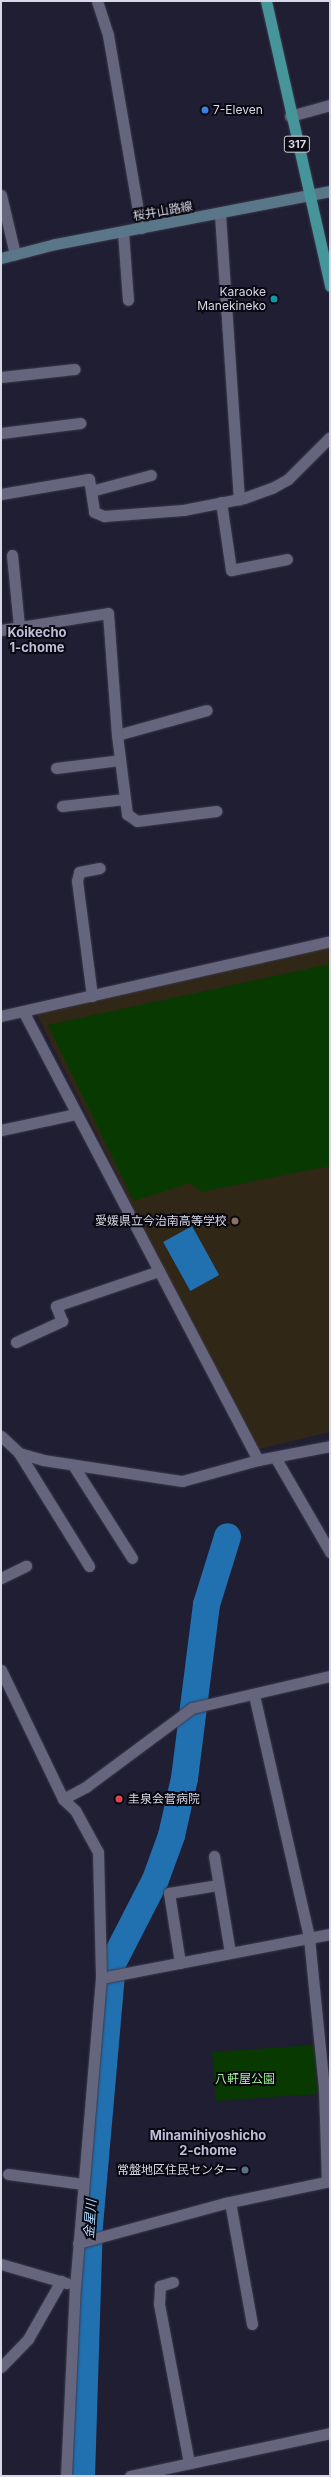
<!DOCTYPE html>
<meta charset="utf-8">
<style>
body{margin:0}
#map{position:relative;width:331px;height:2477px;overflow:hidden;background:#201e33;font-family:Inter,"Noto Sans JP",sans-serif}
div>[style]{position:absolute}
[style*='--x']{left:calc(var(--x)*1px);top:calc(var(--y)*1px);width:calc(var(--w)*1px);rotate:calc(var(--a)*1deg)}
.education>*{inset:0;background:#302717}
.green>*{inset:0;background:#073901;transform-origin:0 0}
.water>*{inset:0;background:#2170b0;transform-origin:0 0}
.river>*{height:27px;margin:-13.5px;padding:0 13.5px;transform-origin:13.5px;border-radius:13.5px;background:#2170b0}
.roads{filter:drop-shadow(0 0 1px #3b394b) drop-shadow(0 0 1px #3b394b)}
.minor>*{height:11px;margin:-5.5px;padding:0 5.5px;transform-origin:5.5px;border-radius:5.5px;background:#66657e}
.tertiary>*{height:11px;margin:-5.5px;padding:0 5.5px;transform-origin:5.5px;border-radius:5.5px;background:#66657e}
.secondary>*{height:11px;margin:-5.5px;padding:0 5.5px;transform-origin:5.5px;border-radius:5.5px;background:#5a7789}
.trunk>*{height:11px;margin:-5.5px;padding:0 5.5px;transform-origin:5.5px;border-radius:5.5px;background:#45959b}
.dots>*{width:11px;height:11px;translate:-50% -50%;box-sizing:border-box;border:2px solid #0a0912;border-radius:50%}
span{translate:-50% -50%;white-space:nowrap;text-align:center;line-height:1.15;-webkit-text-stroke:4px #0a0912;paint-order:stroke}
.shield-label span{padding:1px 3px;background:#0a0912;border:1px solid;border-radius:3px;-webkit-text-stroke-width:0}
.shield-label{font-size:11px;color:#d7d7e5;font-weight:700}
.poi-label{font-size:12px;color:#d7d7e5}
.left{translate:0 -50%;text-align:left}
.right{translate:-100% -50%;text-align:right}
.street-label{font-size:12px;color:#d7d7e5}
.park-label{font-size:12px;color:#9bf08f}
.neighbourhood-label{font-size:13px;color:#bebdd9;font-weight:700}
.water-label{font-size:13px;color:#b5d9fb;font-style:italic}
.frame{position:absolute;inset:0;border:2px solid #d7d7e5;pointer-events:none}
</style>
<div id="map">
<div class="education">
<i style="clip-path:polygon(330px 944px,330px 1432px,255px 1450px,35px 1011px)"></i>
</div>
<div class="green">
<i style="clip-path:polygon(330px 964px,330px 1166px,201px 1192px,190px 1183px,134px 1201px,48px 1025px)"></i>
<i style="left:314px;top:2045px;width:49px;height:102px;rotate:86deg"></i>
</div>
<div class="water">
<i style="left:192px;top:1226px;width:56px;height:33px;rotate:61deg"></i>
</div>
<div class="river">
<i style="--x:81;--y:2476;--w:251;--a:-88.2"></i>
<i style="--x:89;--y:2225;--w:263;--a:-85"></i>
<i style="--x:112;--y:1963;--w:94;--a:-62.9"></i>
<i style="--x:155;--y:1879;--w:47;--a:-70"></i>
<i style="--x:171;--y:1835;--w:58;--a:-77.2"></i>
<i style="--x:184;--y:1778;--w:175;--a:-82.8"></i>
<i style="--x:206;--y:1604;--w:71;--a:-72.8"></i>
</div>
<div class="roads">
<div class="minor">
<i style="--x:97;--y:1;--w:36;--a:72"></i>
<i style="--x:108;--y:35;--w:196;--a:80.3"></i>
<i style="--x:290;--y:116;--w:41;--a:-15.4"></i>
<i style="--x:1;--y:195;--w:61;--a:76.7"></i>
<i style="--x:220;--y:214;--w:286;--a:86.2"></i>
<i style="--x:123;--y:232;--w:68;--a:85.8"></i>
<i style="--x:1;--y:377;--w:74;--a:-6.2"></i>
<i style="--x:1;--y:433;--w:80;--a:-7.2"></i>
<i style="--x:91;--y:491;--w:62;--a:-14.9"></i>
<i style="--x:1;--y:494;--w:89;--a:-9.7"></i>
<i style="--x:89;--y:479;--w:33;--a:81"></i>
<i style="--x:94;--y:512;--w:11;--a:22"></i>
<i style="--x:104;--y:516;--w:79;--a:-4.3"></i>
<i style="--x:183;--y:510;--w:62;--a:-11.1"></i>
<i style="--x:244;--y:498;--w:30;--a:-20"></i>
<i style="--x:272;--y:488;--w:18;--a:-29"></i>
<i style="--x:288;--y:479;--w:59;--a:-45"></i>
<i style="--x:221;--y:502;--w:69;--a:81.6"></i>
<i style="--x:231;--y:570;--w:57;--a:-11.1"></i>
<i style="--x:12;--y:555;--w:72;--a:84.4"></i>
<i style="--x:1;--y:630;--w:108;--a:-9"></i>
<i style="--x:108;--y:613;--w:122;--a:85.8"></i>
<i style="--x:117;--y:735;--w:93;--a:-15.5"></i>
<i style="--x:117;--y:735;--w:80;--a:82.8"></i>
<i style="--x:127;--y:814;--w:12;--a:35"></i>
<i style="--x:137;--y:821;--w:80;--a:-7.2"></i>
<i style="--x:56;--y:768;--w:64;--a:-7.1"></i>
<i style="--x:62;--y:806;--w:63;--a:-6.3"></i>
<i style="--x:92;--y:996;--w:116;--a:-97.4"></i>
<i style="--x:77;--y:881;--w:9;--a:-77"></i>
<i style="--x:79;--y:872;--w:21;--a:-11"></i>
<i style="--x:23;--y:1011;--w:507;--a:62.37"></i>
<i style="--x:1;--y:1016;--w:337;--a:-12.8"></i>
<i style="--x:1;--y:1130;--w:77;--a:-12"></i>
<i style="--x:16;--y:1342;--w:51;--a:-24.5"></i>
<i style="--x:62;--y:1321;--w:16;--a:-112"></i>
<i style="--x:56;--y:1306;--w:109;--a:-18.8"></i>
<i style="--x:1;--y:1436;--w:25;--a:43"></i>
<i style="--x:19;--y:1453;--w:25;--a:16"></i>
<i style="--x:43;--y:1460;--w:141;--a:8.6"></i>
<i style="--x:182;--y:1481;--w:79;--a:-15.4"></i>
<i style="--x:258;--y:1460;--w:73;--a:-11"></i>
<i style="--x:19;--y:1453;--w:133;--a:58.2"></i>
<i style="--x:275;--y:1457;--w:110;--a:59.9"></i>
<i style="--x:73;--y:1465;--w:110;--a:57.6"></i>
<i style="--x:1;--y:1578;--w:28;--a:-26"></i>
<i style="--x:1;--y:1670;--w:143;--a:64.3"></i>
<i style="--x:63;--y:1799;--w:16;--a:43"></i>
<i style="--x:75;--y:1810;--w:48;--a:61.3"></i>
<i style="--x:98;--y:1852;--w:126;--a:88.6"></i>
<i style="--x:101;--y:1978;--w:308;--a:94.8"></i>
<i style="--x:75;--y:2285;--w:191;--a:92.7"></i>
<i style="--x:254;--y:1695;--w:249;--a:77.2"></i>
<i style="--x:309;--y:1938;--w:151;--a:84.3"></i>
<i style="--x:324;--y:2088;--w:93;--a:88.2"></i>
<i style="--x:63;--y:1799;--w:27;--a:-28"></i>
<i style="--x:87;--y:1786;--w:131;--a:-36.6"></i>
<i style="--x:192;--y:1708;--w:142;--a:-13.1"></i>
<i style="--x:214;--y:1856;--w:98;--a:80.6"></i>
<i style="--x:180;--y:1963;--w:71;--a:-98.9"></i>
<i style="--x:169;--y:1893;--w:50;--a:-9.3"></i>
<i style="--x:101;--y:1978;--w:212;--a:-10.9"></i>
<i style="--x:8;--y:2174;--w:76;--a:7.6"></i>
<i style="--x:230;--y:2202;--w:124;--a:79.8"></i>
<i style="--x:78;--y:2243;--w:152;--a:-15.2"></i>
<i style="--x:225;--y:2203;--w:107;--a:-11.8"></i>
<i style="--x:1;--y:2264;--w:68;--a:16.3"></i>
<i style="--x:173;--y:2282;--w:14;--a:163"></i>
<i style="--x:160;--y:2286;--w:18;--a:93"></i>
<i style="--x:159;--y:2304;--w:162;--a:79.3"></i>
<i style="--x:1;--y:2367;--w:39;--a:-46"></i>
<i style="--x:28;--y:2339;--w:67;--a:-60.4"></i>
<i style="--x:130;--y:2476;--w:205;--a:-12.1"></i>
</div>
<div class="tertiary">
<i style="--x:309;--y:1938;--w:21;--a:-11"></i>
</div>
<div class="secondary">
<i style="--x:1;--y:258;--w:56;--a:-14.5"></i>
<i style="--x:55;--y:244;--w:280;--a:-10.9"></i>
</div>
<div class="trunk">
<i style="--x:266;--y:1;--w:292;--a:77.3"></i>
</div>
</div>
<div class="dots">
<i style="left:205px;top:110px;background:#3f7fe0"></i>
<i style="left:274px;top:299px;background:#0f9aa8"></i>
<i style="left:235px;top:1221px;background:#8d6e63"></i>
<i style="left:119px;top:1799px;background:#e0444e"></i>
<i style="left:245px;top:2170px;background:#5c6f8a"></i>
</div>
<div class="shield-label">
<span style="left:297px;top:144px">317</span>
</div>
<div class="poi-label">
<span class="left" style="left:213px;top:110px">7-Eleven</span>
<span class="right" style="left:266px;top:299px">Karaoke<br>Manekineko</span>
<span class="right" style="left:227px;top:1221px">愛媛県立今治南高等学校</span>
<span class="left" style="left:128px;top:1799px">圭泉会菅病院</span>
<span class="right" style="left:237px;top:2170px">常盤地区住民センター</span>
</div>
<div class="street-label">
<span style="left:163px;top:211px;rotate:-10deg">桜井山路線</span>
</div>
<div class="park-label">
<span style="left:245px;top:2079px">八軒屋公園</span>
</div>
<div class="neighbourhood-label">
<span style="left:37px;top:640px">Koikecho<br>1-chome</span>
<span style="left:208px;top:2143px">Minamihiyoshicho<br>2-chome</span>
</div>
<div class="water-label">
<span style="left:90px;top:2219px;rotate:-86deg">金星川</span>
</div>
<div class="frame"></div>
</div>
